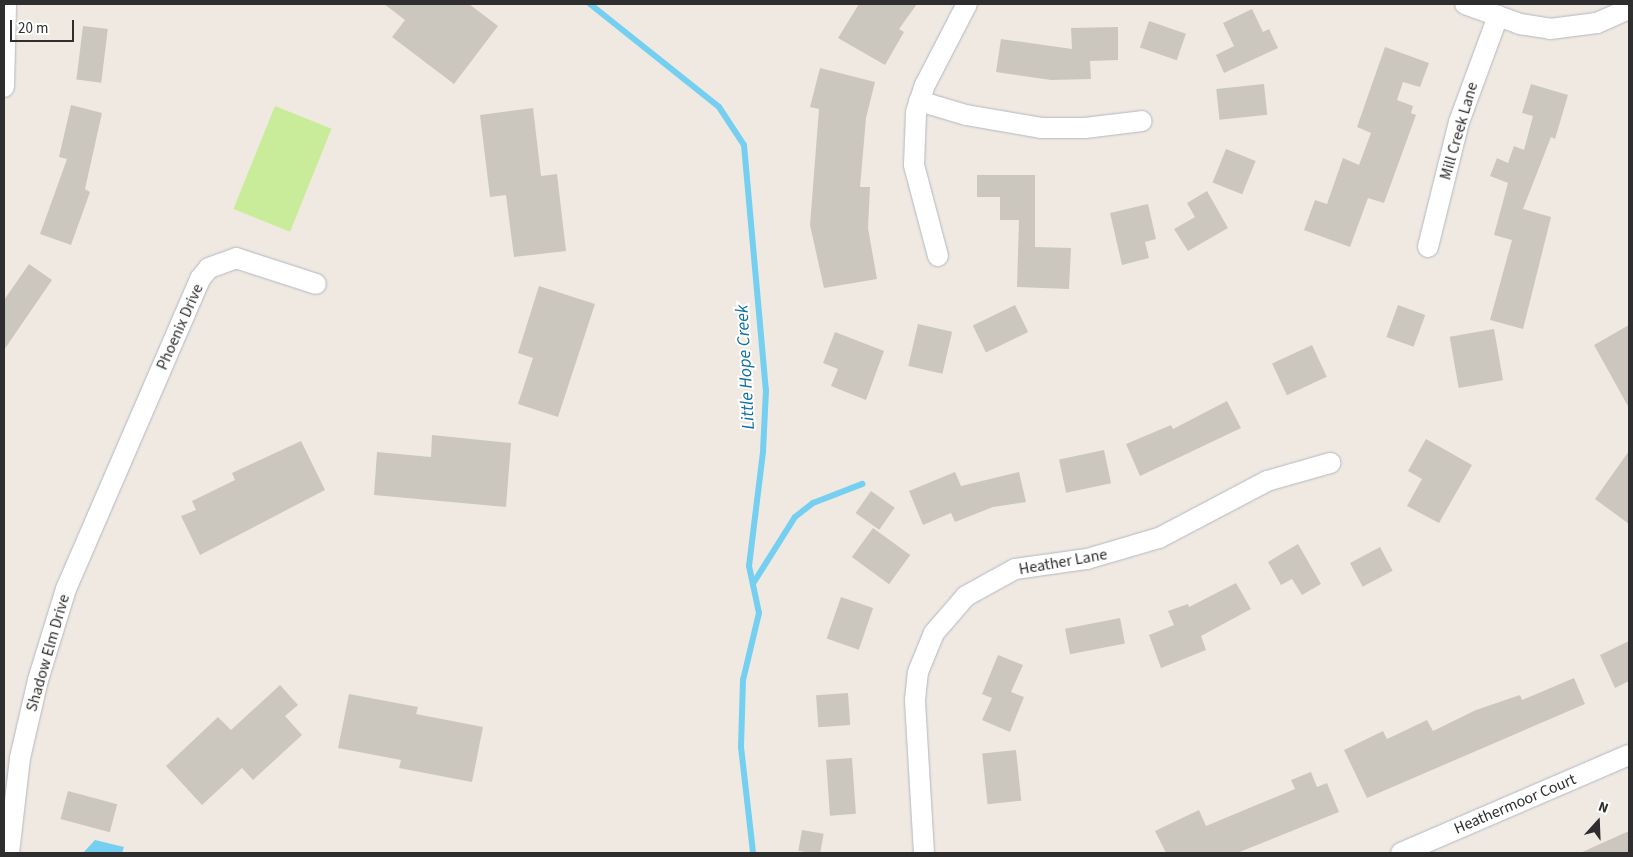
<!DOCTYPE html>
<style>
body{margin:0}
#map{position:relative;width:1633px;height:857px;overflow:hidden;background:#efe9e1;font-family:"Source Sans 3",sans-serif}
div>[style]{position:absolute}
[style*='--x']{left:calc(var(--x)*1px);top:calc(var(--y)*1px);width:calc(var(--w)*1px);rotate:calc(var(--a)*1deg)}
.pitch>*{inset:0;background:#c9ec9a;transform-origin:0 0}
.water>*{inset:0;background:#75cff0}
.stream>*{height:6px;margin:-3px;padding:0 3px;transform-origin:3px;border-radius:3px;background:#75cff0}
.building>*{inset:0;background:#cbc7bf;transform-origin:0 0}
.roads{filter:drop-shadow(0 0 1px #b4b7c1) drop-shadow(0 0 1px #b4b7c1)}
.street>*{height:20px;margin:-10px;padding:0 10px;transform-origin:10px;border-radius:10px;background:#fff}
span{translate:-50% -50%;white-space:nowrap;text-align:center;line-height:1.15;-webkit-text-stroke:4px #fff;paint-order:stroke}
.street-label{font-size:16px;color:#2e2e2e}
.water-label{font-size:18px;color:#0d6fa3;font-style:italic}
.frame{position:absolute;inset:0;border:5px solid #2e2e2e;pointer-events:none}
.north{position:absolute;left:1573px;top:797px;width:50px;height:50px;-webkit-text-stroke:4px #fff;paint-order:stroke;rotate:20deg;font-size:14px;font-weight:700;line-height:20px;text-align:center;color:#2e2e2e}
.north::after{content:'';display:block;margin:auto;width:18px;height:22px;background:#2e2e2e;clip-path:polygon(50% 0,100% 100%,50% 72%,0 100%)}
.scale{position:absolute;left:10px;top:20px;width:64px;height:22px;box-sizing:border-box;border:2px solid #2e2e2e;border-top:0;padding-left:6px;font-size:15px;line-height:18px;white-space:nowrap;color:#2e2e2e;-webkit-text-stroke:4px #fff;paint-order:stroke}
</style>
<div id="map">
<div class="pitch">
<i style="left:275px;top:106px;width:61px;height:111px;rotate:22deg"></i>
</div>
<div class="water">
<i style="clip-path:polygon(95px 840px,124px 847px,122px 853px,83px 853px)"></i>
</div>
<div class="stream">
<i style="--x:590;--y:4;--w:165;--a:38.6"></i>
<i style="--x:719;--y:107;--w:45;--a:56.7"></i>
<i style="--x:744;--y:145;--w:246;--a:84.9"></i>
<i style="--x:766;--y:390;--w:62;--a:92.8"></i>
<i style="--x:763;--y:452;--w:115;--a:97"></i>
<i style="--x:749;--y:566;--w:48;--a:78"></i>
<i style="--x:759;--y:613;--w:69;--a:103.4"></i>
<i style="--x:743;--y:680;--w:67;--a:91.7"></i>
<i style="--x:741;--y:747;--w:107;--a:83.5"></i>
<i style="--x:754;--y:582;--w:77;--a:-57.8"></i>
<i style="--x:795;--y:517;--w:23;--a:-38"></i>
<i style="--x:813;--y:503;--w:53;--a:-21.2"></i>
</div>
<div class="building">
<i style="clip-path:polygon(384px 4px,469px 4px,498px 26px,454px 84px,392px 37px,405px 20px)"></i>
<i style="clip-path:polygon(859px 4px,917px 4px,899px 29px,904px 32px,885px 65px,838px 38px)"></i>
<i style="clip-path:polygon(1252px 9px,1263px 32px,1269px 29px,1278px 48px,1224px 73px,1216px 55px,1234px 46px,1223px 23px)"></i>
<i style="left:1149px;top:21px;width:39px;height:28px;rotate:19deg"></i>
<i style="left:83px;top:26px;width:25px;height:54px;rotate:7deg"></i>
<i style="clip-path:polygon(1118px 27px,1118px 60px,1090px 61px,1091px 79px,1051px 80px,996px 72px,1001px 39px,1072px 49px,1071px 28px)"></i>
<i style="clip-path:polygon(1385px 47px,1429px 63px,1420px 87px,1403px 82px,1397px 100px,1413px 106px,1411px 113px,1416px 115px,1384px 203px,1368px 198px,1350px 247px,1304px 230px,1315px 200px,1327px 204px,1343px 158px,1359px 165px,1371px 133px,1357px 127px)"></i>
<i style="clip-path:polygon(820px 68px,875px 82px,866px 118px,860px 187px,870px 187px,868px 228px,877px 279px,824px 288px,810px 225px,819px 109px,810px 107px)"></i>
<i style="left:1264px;top:84px;width:31px;height:48px;rotate:84deg"></i>
<i style="clip-path:polygon(1531px 84px,1568px 95px,1555px 139px,1551px 137px,1523px 209px,1551px 217px,1523px 329px,1490px 320px,1512px 240px,1494px 235px,1508px 183px,1490px 176px,1497px 158px,1508px 163px,1514px 146px,1524px 150px,1533px 116px,1522px 113px)"></i>
<i style="clip-path:polygon(71px 105px,102px 113px,85px 189px,90px 192px,71px 245px,40px 234px,67px 159px,59px 157px)"></i>
<i style="clip-path:polygon(533px 108px,541px 176px,557px 174px,566px 251px,514px 257px,506px 195px,490px 197px,480px 115px)"></i>
<i style="left:1226px;top:149px;width:32px;height:36px;rotate:22deg"></i>
<i style="clip-path:polygon(977px 175px,1035px 175px,1035px 247px,1071px 248px,1069px 289px,1017px 287px,1019px 220px,1000px 220px,1000px 197px,977px 197px)"></i>
<i style="clip-path:polygon(1207px 191px,1228px 228px,1188px 251px,1174px 229px,1195px 217px,1187px 203px)"></i>
<i style="clip-path:polygon(1148px 204px,1156px 239px,1145px 242px,1149px 258px,1122px 265px,1110px 213px)"></i>
<i style="clip-path:polygon(29px 264px,52px 280px,4px 350px,4px 300px)"></i>
<i style="clip-path:polygon(539px 286px,595px 304px,558px 417px,518px 404px,533px 358px,518px 353px)"></i>
<i style="left:1015px;top:305px;width:30px;height:47px;rotate:64deg"></i>
<i style="left:1398px;top:305px;width:29px;height:34px;rotate:20deg"></i>
<i style="left:918px;top:324px;width:35px;height:43px;rotate:13deg"></i>
<i style="clip-path:polygon(1629px 325px,1629px 408px,1594px 345px)"></i>
<i style="left:1494px;top:329px;width:52px;height:45px;rotate:80deg"></i>
<i style="clip-path:polygon(835px 332px,884px 351px,866px 400px,831px 386px,838px 369px,823px 363px)"></i>
<i style="left:1312px;top:345px;width:35px;height:44px;rotate:65deg"></i>
<i style="clip-path:polygon(1227px 401px,1241px 428px,1140px 476px,1126px 444px,1171px 425px,1173px 429px)"></i>
<i style="clip-path:polygon(432px 435px,511px 443px,506px 507px,374px 495px,377px 452px,431px 457px)"></i>
<i style="clip-path:polygon(1426px 439px,1472px 465px,1439px 523px,1407px 506px,1422px 479px,1408px 471px)"></i>
<i style="clip-path:polygon(301px 441px,325px 490px,200px 555px,181px 516px,196px 510px,192px 501px,235px 480px,232px 473px)"></i>
<i style="left:1104px;top:450px;width:34px;height:46px;rotate:78deg"></i>
<i style="clip-path:polygon(1629px 451px,1629px 524px,1595px 499px)"></i>
<i style="clip-path:polygon(955px 472px,961px 486px,1019px 472px,1026px 502px,993px 507px,955px 522px,951px 513px,923px 525px,909px 491px)"></i>
<i style="left:871px;top:491px;width:29px;height:27px;rotate:35deg"></i>
<i style="left:873px;top:528px;width:46px;height:36px;rotate:36deg"></i>
<i style="clip-path:polygon(1298px 544px,1321px 584px,1302px 595px,1292px 579px,1281px 585px,1268px 562px)"></i>
<i style="left:1380px;top:547px;width:27px;height:34px;rotate:62deg"></i>
<i style="clip-path:polygon(1236px 583px,1251px 609px,1201px 636px,1206px 650px,1161px 668px,1149px 635px,1174px 625px,1168px 611px,1188px 604px,1189px 607px)"></i>
<i style="left:841px;top:597px;width:34px;height:44px;rotate:19deg"></i>
<i style="left:1120px;top:618px;width:26px;height:56px;rotate:79deg"></i>
<i style="clip-path:polygon(1629px 641px,1629px 681px,1615px 688px,1600px 655px)"></i>
<i style="clip-path:polygon(998px 655px,1023px 665px,1011px 692px,1024px 697px,1010px 732px,982px 720px,992px 698px,982px 694px)"></i>
<i style="clip-path:polygon(1574px 678px,1585px 704px,1367px 798px,1344px 750px,1383px 731px,1387px 739px,1427px 720px,1433px 731px,1476px 710px,1520px 695px,1522px 700px)"></i>
<i style="clip-path:polygon(280px 685px,298px 705px,285px 716px,302px 735px,253px 780px,242px 768px,202px 805px,166px 766px,218px 717px,231px 730px)"></i>
<i style="left:848px;top:693px;width:32px;height:32px;rotate:86deg"></i>
<i style="clip-path:polygon(349px 694px,418px 707px,416px 714px,483px 727px,472px 782px,399px 768px,401px 760px,338px 748px)"></i>
<i style="left:1016px;top:750px;width:51px;height:34px;rotate:84deg"></i>
<i style="left:852px;top:758px;width:56px;height:26px;rotate:86deg"></i>
<i style="clip-path:polygon(1311px 772px,1317px 787px,1327px 783px,1339px 812px,1237px 853px,1166px 853px,1155px 831px,1199px 810px,1206px 826px,1295px 789px,1291px 780px)"></i>
<i style="left:68px;top:791px;width:51px;height:29px;rotate:15deg"></i>
<i style="left:802px;top:830px;width:22px;height:21px;rotate:10deg"></i>
<i style="clip-path:polygon(1629px 831px,1629px 853px,1580px 853px)"></i>
</div>
<div class="roads">
<div class="street">
<i style="--x:1465;--y:4;--w:59;--a:20"></i>
<i style="--x:1520;--y:24;--w:30;--a:9"></i>
<i style="--x:1550;--y:29;--w:47;--a:-7.3"></i>
<i style="--x:1597;--y:23;--w:35;--a:-24"></i>
<i style="--x:4;--y:87;--w:83;--a:-88.6"></i>
<i style="--x:919;--y:101;--w:49;--a:16.6"></i>
<i style="--x:966;--y:115;--w:76;--a:9.8"></i>
<i style="--x:1041;--y:128;--w:44;--a:0"></i>
<i style="--x:1085;--y:128;--w:57;--a:-7"></i>
<i style="--x:1428;--y:247;--w:129;--a:-76.1"></i>
<i style="--x:1459;--y:122;--w:113;--a:-69.8"></i>
<i style="--x:938;--y:256;--w:94;--a:-104.8"></i>
<i style="--x:914;--y:165;--w:53;--a:-87.8"></i>
<i style="--x:916;--y:112;--w:28;--a:-72"></i>
<i style="--x:925;--y:85;--w:91;--a:-62.6"></i>
<i style="--x:9;--y:853;--w:96;--a:-83.4"></i>
<i style="--x:20;--y:758;--w:80;--a:-77"></i>
<i style="--x:38;--y:680;--w:95;--a:-72.9"></i>
<i style="--x:66;--y:589;--w:338;--a:-66.6"></i>
<i style="--x:200;--y:279;--w:14;--a:-51"></i>
<i style="--x:209;--y:268;--w:29;--a:-20"></i>
<i style="--x:236;--y:258;--w:84;--a:18"></i>
<i style="--x:924;--y:853;--w:153;--a:-93.4"></i>
<i style="--x:915;--y:700;--w:28;--a:-84"></i>
<i style="--x:918;--y:672;--w:42;--a:-67.7"></i>
<i style="--x:934;--y:633;--w:49;--a:-49.1"></i>
<i style="--x:966;--y:596;--w:56;--a:-28.9"></i>
<i style="--x:1015;--y:569;--w:73;--a:-7.9"></i>
<i style="--x:1087;--y:559;--w:75;--a:-16.3"></i>
<i style="--x:1159;--y:538;--w:122;--a:-27.8"></i>
<i style="--x:1267;--y:481;--w:66;--a:-15.9"></i>
<i style="--x:1401;--y:853;--w:248;--a:-23.3"></i>
</div>
</div>
<div class="street-label">
<span style="left:1459px;top:131px;rotate:-74deg">Mill Creek Lane</span>
<span style="left:180px;top:327px;rotate:-66deg">Phoenix Drive</span>
<span style="left:1063px;top:562px;rotate:-10deg">Heather Lane</span>
<span style="left:48px;top:653px;rotate:-74deg">Shadow Elm Drive</span>
<span style="left:1515px;top:804px;rotate:-23deg">Heathermoor Court</span>
</div>
<div class="water-label">
<span style="left:746px;top:367px;rotate:-93deg">Little Hope Creek</span>
</div>
<div class="frame"></div>
<div class="north">N</div>
<div class="scale">20 m</div>
</div>
